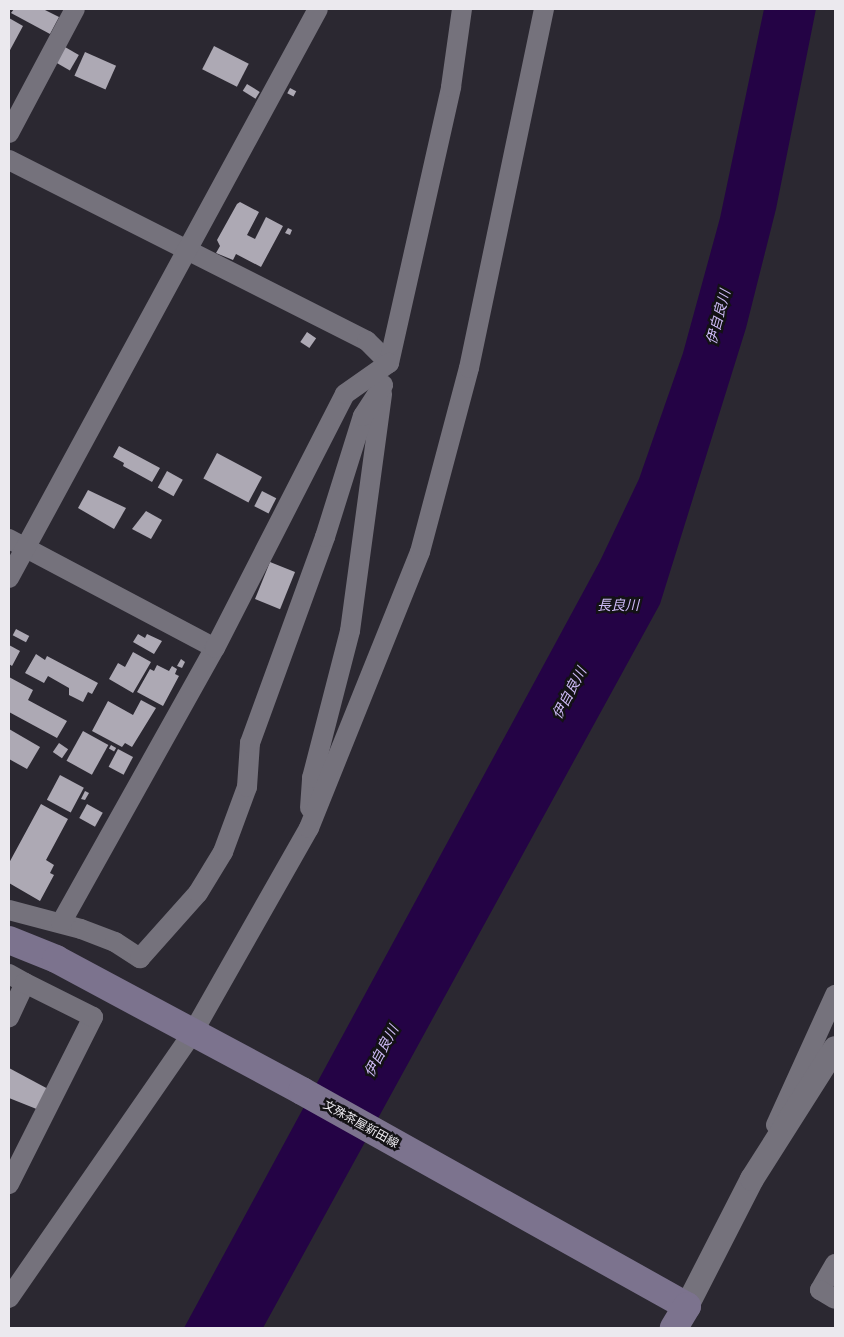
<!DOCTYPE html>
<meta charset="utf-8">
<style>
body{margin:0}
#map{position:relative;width:844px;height:1337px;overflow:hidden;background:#2b2831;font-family:Montserrat,"Noto Sans JP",sans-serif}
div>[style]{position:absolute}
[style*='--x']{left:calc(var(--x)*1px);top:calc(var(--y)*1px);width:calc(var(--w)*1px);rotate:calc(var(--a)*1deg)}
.water>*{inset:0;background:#240345}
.building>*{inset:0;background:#ada9b4;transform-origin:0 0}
.minor>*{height:20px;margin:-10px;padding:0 10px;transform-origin:10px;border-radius:10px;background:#75727c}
.tertiary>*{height:24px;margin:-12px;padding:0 12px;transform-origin:12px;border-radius:12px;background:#75727c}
.secondary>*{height:28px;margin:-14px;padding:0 14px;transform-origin:14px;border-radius:14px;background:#7c738e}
span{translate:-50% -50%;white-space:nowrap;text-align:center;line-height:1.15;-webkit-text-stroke:5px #131215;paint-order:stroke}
.street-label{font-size:12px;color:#ebe9ee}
.water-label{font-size:14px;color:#cdbaf5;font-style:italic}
.frame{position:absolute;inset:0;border:10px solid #ebe9ee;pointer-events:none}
</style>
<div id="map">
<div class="water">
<i style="clip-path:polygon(764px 9px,816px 9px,776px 209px,746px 328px,660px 604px,263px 1328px,184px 1328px,600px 561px,639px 479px,683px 353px,720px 218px)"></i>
</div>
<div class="building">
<i style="clip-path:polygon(14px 9px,43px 9px,59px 17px,50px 34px,11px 13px)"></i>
<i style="clip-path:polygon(9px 18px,23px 26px,9px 52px)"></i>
<i style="left:214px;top:46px;width:39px;height:26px;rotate:27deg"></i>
<i style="left:65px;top:47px;width:16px;height:18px;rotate:30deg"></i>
<i style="left:85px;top:52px;width:34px;height:26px;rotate:24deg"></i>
<i style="left:247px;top:84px;width:15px;height:8px;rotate:32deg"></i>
<i style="left:290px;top:88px;width:7px;height:6px;rotate:27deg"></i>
<i style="clip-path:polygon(240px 202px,259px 212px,247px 235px,255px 239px,266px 217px,283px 226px,261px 267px,236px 254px,233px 260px,216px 253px,220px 246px,217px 240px,237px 204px)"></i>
<i style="clip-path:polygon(288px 228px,292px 230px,290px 235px,285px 233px)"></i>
<i style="left:307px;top:332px;width:11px;height:12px;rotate:34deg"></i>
<i style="clip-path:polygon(119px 446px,160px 468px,152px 482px,123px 466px,124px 463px,113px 457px)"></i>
<i style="left:217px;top:453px;width:51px;height:29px;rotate:28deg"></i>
<i style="left:167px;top:471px;width:18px;height:19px;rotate:29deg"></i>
<i style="clip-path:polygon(88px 490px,126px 508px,114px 529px,78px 508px)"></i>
<i style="left:262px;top:491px;width:16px;height:17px;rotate:27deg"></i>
<i style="clip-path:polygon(146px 511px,162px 520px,151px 539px,132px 529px)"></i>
<i style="left:270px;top:562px;width:27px;height:40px;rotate:22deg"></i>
<i style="left:16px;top:629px;width:15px;height:7px;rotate:28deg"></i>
<i style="clip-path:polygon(138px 634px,145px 638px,147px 634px,162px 641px,154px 654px,133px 642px)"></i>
<i style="clip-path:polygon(9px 645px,20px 651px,12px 666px,9px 664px)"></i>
<i style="clip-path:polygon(133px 652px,151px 662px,133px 693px,109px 679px,118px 663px,125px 667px)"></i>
<i style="clip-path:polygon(36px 654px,45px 660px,47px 656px,98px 683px,92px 694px,88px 692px,83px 702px,69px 695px,69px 688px,48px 676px,44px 683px,25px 673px)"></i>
<i style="clip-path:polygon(181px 659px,185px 662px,182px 668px,177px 666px)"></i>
<i style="clip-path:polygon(157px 665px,169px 671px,172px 666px,177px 669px,175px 674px,179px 676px,163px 706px,137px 692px,150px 669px,154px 671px)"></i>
<i style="clip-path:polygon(9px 677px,33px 690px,28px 700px,67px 721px,57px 738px,9px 712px)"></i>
<i style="clip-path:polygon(141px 700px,156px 708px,132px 747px,125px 743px,122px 747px,92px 731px,108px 701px,133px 715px)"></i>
<i style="clip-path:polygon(9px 729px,40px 747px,27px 769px,9px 759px)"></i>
<i style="left:83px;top:731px;width:29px;height:34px;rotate:29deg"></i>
<i style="left:59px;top:743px;width:11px;height:11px;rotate:34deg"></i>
<i style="left:111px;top:745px;width:6px;height:4px;rotate:31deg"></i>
<i style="left:118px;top:749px;width:17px;height:20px;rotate:28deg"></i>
<i style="left:60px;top:775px;width:27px;height:28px;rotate:28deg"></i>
<i style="clip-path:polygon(85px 791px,89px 793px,85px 800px,81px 799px)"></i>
<i style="clip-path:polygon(41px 804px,68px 819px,46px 860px,54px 865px,50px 873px,54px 875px,40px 901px,9px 883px,9px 863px)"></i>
<i style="left:87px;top:804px;width:18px;height:16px;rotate:29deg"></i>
<i style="clip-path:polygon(9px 1068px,50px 1090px,39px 1110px,9px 1098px)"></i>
</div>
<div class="minor">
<i style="--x:9;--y:133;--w:140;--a:-62"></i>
<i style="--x:9;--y:160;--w:401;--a:26.8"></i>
<i style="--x:367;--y:341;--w:31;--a:45"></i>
<i style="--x:389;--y:363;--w:283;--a:-77.3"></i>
<i style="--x:451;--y:87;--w:79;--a:-82"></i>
<i style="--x:9;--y:539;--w:233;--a:27.9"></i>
<i style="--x:9;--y:578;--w:647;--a:-61.5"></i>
<i style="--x:310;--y:808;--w:30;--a:-86"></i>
<i style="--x:312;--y:778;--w:152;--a:-75.5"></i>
<i style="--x:350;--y:631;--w:239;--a:-82.3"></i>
<i style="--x:9;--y:910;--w:74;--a:14.8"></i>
<i style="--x:81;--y:929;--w:36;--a:21"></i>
<i style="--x:115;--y:942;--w:30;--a:33"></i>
<i style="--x:140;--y:958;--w:87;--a:-48.3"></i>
<i style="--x:198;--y:893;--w:48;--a:-58.6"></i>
<i style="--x:223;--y:852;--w:69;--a:-69.7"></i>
<i style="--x:247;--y:787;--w:44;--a:-86.1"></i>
<i style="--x:250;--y:743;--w:219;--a:-70"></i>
<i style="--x:325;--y:537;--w:127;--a:-72.6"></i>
<i style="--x:363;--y:416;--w:37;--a:-57"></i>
<i style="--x:61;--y:923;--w:315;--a:-60.8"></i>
<i style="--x:215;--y:648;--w:285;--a:-62.9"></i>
<i style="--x:345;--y:394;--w:54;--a:-35.2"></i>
<i style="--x:9;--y:974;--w:18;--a:29"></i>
<i style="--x:25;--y:983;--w:38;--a:115"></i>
<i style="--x:776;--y:1125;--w:143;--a:-65.6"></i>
<i style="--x:9;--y:1184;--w:187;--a:-63.3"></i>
<i style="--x:93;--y:1017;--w:76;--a:-153.4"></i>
<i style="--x:835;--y:1264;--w:30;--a:120"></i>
<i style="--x:820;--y:1290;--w:17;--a:31"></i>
<i style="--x:9;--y:1298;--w:321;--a:-55.3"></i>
<i style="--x:192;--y:1034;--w:237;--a:-60.4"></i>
<i style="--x:309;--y:828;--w:297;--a:-68.1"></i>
<i style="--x:420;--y:552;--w:190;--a:-75.1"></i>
<i style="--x:469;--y:368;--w:367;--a:-78.2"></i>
</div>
<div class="tertiary">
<i style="--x:687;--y:1306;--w:143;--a:-62.9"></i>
<i style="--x:752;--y:1179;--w:155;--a:-57.6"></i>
</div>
<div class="secondary">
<i style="--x:9;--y:940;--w:51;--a:22"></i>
<i style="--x:56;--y:959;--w:279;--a:28.2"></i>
<i style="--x:302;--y:1091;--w:441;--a:29.2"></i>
<i style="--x:687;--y:1306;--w:26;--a:121"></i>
</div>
<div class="street-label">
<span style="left:361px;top:1124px;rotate:29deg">文殊茶屋新田線</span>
</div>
<div class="water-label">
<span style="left:718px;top:317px;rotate:-75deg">伊自良川</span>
<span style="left:618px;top:605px">長良川</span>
<span style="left:569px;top:693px;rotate:-62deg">伊自良川</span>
<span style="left:381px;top:1051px;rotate:-62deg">伊自良川</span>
</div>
<div class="frame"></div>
</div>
